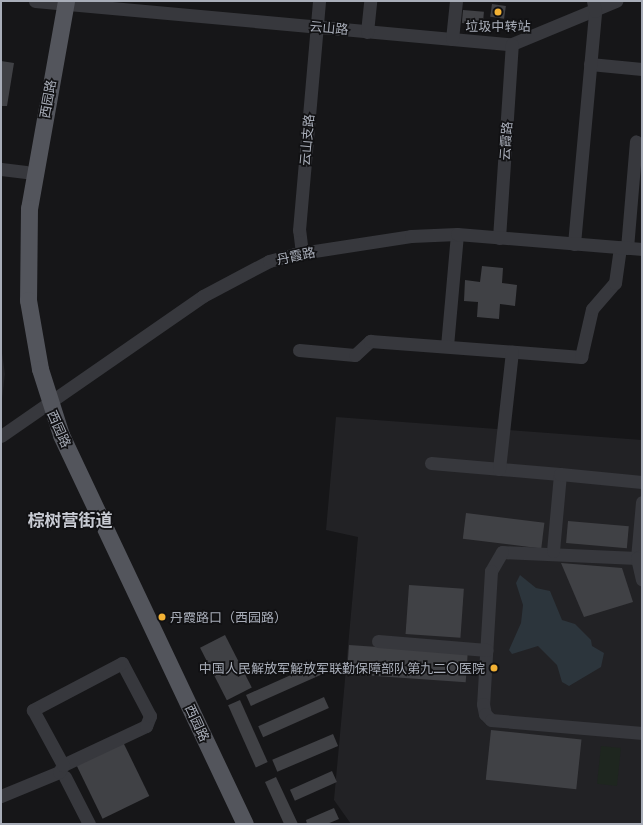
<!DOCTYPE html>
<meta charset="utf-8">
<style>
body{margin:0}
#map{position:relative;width:643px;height:825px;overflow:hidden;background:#161618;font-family:"Noto Sans","Noto Sans SC",sans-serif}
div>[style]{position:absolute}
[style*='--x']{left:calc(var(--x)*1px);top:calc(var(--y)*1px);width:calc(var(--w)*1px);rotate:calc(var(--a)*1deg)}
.built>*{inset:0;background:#222225}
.green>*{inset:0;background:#1e261f;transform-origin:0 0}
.water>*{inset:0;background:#2c353c}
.building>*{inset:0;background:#404145;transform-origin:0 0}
.minor>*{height:13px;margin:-6.5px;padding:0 6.5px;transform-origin:6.5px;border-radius:6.5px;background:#37383d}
.major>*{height:17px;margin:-8.5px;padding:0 8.5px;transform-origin:8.5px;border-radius:8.5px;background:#53555c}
.dots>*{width:11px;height:11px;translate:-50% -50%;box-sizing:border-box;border:2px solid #111113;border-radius:50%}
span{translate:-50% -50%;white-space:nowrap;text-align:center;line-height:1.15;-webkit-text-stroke:3.5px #111113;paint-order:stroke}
.poi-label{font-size:13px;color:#a8adb8}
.left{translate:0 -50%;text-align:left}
.right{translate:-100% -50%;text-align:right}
.street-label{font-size:13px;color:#a8adb8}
.district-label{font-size:17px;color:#c9ccd4;font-weight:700}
.frame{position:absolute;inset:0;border:2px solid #a8adb8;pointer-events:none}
</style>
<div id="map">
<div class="built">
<i style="clip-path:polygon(1px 346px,5px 374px,1px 407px)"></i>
<i style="clip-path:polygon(336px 417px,642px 440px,642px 824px,351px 824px,334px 800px,358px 537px,326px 530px)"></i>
</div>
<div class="green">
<i style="left:601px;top:746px;width:20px;height:38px;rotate:6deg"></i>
</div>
<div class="water">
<i style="clip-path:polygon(520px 575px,536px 588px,550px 591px,562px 620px,575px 624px,591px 640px,592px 646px,604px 653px,601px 667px,569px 686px,562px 682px,557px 665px,538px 646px,512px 654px,509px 650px,521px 623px,523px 605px,516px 583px)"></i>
</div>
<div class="building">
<i style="left:492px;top:4px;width:14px;height:13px;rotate:8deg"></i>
<i style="left:463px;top:10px;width:21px;height:13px;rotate:5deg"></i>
<i style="clip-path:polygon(1px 61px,14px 63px,7px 106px,1px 106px)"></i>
<i style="clip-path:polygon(482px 266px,503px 268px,502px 283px,517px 285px,515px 306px,500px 304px,499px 319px,477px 317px,478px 302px,464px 301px,465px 280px,480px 282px)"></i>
<i style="left:466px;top:513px;width:79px;height:26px;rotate:7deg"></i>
<i style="left:568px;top:521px;width:61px;height:22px;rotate:5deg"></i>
<i style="clip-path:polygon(561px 563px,622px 568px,633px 602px,584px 617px)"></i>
<i style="left:409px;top:585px;width:55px;height:49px;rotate:4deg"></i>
<i style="left:225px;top:635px;width:59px;height:28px;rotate:63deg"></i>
<i style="left:349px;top:645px;width:119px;height:29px;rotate:4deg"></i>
<i style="left:320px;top:662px;width:12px;height:81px;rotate:66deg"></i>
<i style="left:324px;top:697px;width:12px;height:72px;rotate:66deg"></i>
<i style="left:240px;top:700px;width:68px;height:13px;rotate:66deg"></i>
<i style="left:491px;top:730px;width:91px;height:50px;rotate:6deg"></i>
<i style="left:333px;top:734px;width:13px;height:66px;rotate:67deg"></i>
<i style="left:123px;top:742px;width:60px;height:52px;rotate:64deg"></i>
<i style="left:332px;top:771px;width:12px;height:46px;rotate:66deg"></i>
<i style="clip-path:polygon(276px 777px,298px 824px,284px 824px,265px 782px)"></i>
<i style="clip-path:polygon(334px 808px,339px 819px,327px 824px,307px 824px,306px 820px)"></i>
</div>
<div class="minor">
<i style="--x:35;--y:1;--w:479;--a:5.2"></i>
<i style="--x:512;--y:44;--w:113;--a:-22.5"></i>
<i style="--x:367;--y:32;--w:31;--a:-84"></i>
<i style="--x:452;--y:39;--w:38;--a:-84"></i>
<i style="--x:590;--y:64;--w:52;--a:5.5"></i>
<i style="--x:1;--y:169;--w:25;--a:7"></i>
<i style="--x:499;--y:238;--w:194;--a:-86.2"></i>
<i style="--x:574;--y:244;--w:234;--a:-84.8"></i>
<i style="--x:595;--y:11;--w:10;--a:-101"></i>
<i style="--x:627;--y:248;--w:107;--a:-85.2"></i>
<i style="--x:302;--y:253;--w:23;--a:-97"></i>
<i style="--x:299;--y:230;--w:230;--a:-85"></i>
<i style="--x:447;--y:346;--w:112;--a:-84.9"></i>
<i style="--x:299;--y:350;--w:56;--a:5.1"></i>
<i style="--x:355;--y:355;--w:21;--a:-43"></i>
<i style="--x:370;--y:341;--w:212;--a:4.3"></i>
<i style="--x:581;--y:357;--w:49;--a:-77.1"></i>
<i style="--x:592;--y:309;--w:35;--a:-49"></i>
<i style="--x:615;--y:283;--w:36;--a:-82"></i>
<i style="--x:1;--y:436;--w:246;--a:-34.7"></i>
<i style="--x:203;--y:296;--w:75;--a:-27.9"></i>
<i style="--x:269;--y:261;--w:27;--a:-15"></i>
<i style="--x:295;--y:254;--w:117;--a:-8.8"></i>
<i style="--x:411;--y:236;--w:46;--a:-2.5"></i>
<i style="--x:457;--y:234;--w:186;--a:4.6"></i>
<i style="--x:431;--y:463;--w:129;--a:4.9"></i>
<i style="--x:499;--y:469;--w:118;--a:-83.7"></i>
<i style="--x:642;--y:502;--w:56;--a:95.1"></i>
<i style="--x:637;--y:558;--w:135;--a:-177.5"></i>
<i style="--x:502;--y:552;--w:22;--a:120"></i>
<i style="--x:491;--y:571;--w:133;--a:93.4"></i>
<i style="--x:483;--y:704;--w:10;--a:79"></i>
<i style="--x:485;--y:714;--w:8;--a:45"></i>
<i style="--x:491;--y:720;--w:152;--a:4.9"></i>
<i style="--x:553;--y:551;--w:77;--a:-84.8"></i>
<i style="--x:560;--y:474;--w:82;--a:5.6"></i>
<i style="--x:642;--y:556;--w:5;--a:158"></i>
<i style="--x:637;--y:558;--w:22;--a:77"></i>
<i style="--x:378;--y:641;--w:109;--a:4.7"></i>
<i style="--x:65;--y:777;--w:53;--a:62.9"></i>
<i style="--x:1;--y:796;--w:63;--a:-22.5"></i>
<i style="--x:59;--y:772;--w:8;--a:-60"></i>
<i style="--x:63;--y:765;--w:92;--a:-25.2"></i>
<i style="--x:146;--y:726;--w:11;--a:-68"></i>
<i style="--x:150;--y:716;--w:60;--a:-117.8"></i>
<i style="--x:122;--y:663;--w:101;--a:152.2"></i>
<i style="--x:33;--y:710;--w:63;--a:61.4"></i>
</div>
<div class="major">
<i style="--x:66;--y:1;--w:210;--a:100.1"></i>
<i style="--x:29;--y:208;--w:92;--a:90.6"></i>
<i style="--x:28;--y:300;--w:70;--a:80.1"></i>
<i style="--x:40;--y:369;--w:69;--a:72.3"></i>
<i style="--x:61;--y:435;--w:430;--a:64.7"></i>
</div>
<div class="dots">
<i style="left:498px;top:12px;background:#f2b134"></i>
<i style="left:162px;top:617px;background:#f2b134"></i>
<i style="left:494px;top:668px;background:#f2b134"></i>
</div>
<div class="poi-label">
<span style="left:498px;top:26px">垃圾中转站</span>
<span class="left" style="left:170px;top:617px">丹霞路口（西园路）</span>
<span class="right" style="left:485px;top:668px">中国人民解放军解放军联勤保障部队第九二〇医院</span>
</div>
<div class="street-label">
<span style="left:329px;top:28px;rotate:5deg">云山路</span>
<span style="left:48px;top:99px;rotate:-80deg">西园路</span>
<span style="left:307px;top:140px;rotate:-85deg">云山支路</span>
<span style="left:506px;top:141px;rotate:-86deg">云霞路</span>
<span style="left:296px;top:256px;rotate:-12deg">丹霞路</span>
<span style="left:59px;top:429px;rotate:66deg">西园路</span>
<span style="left:197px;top:723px;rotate:65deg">西园路</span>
</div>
<div class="district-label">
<span style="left:70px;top:520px">棕树营街道</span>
</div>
<div class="frame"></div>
</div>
